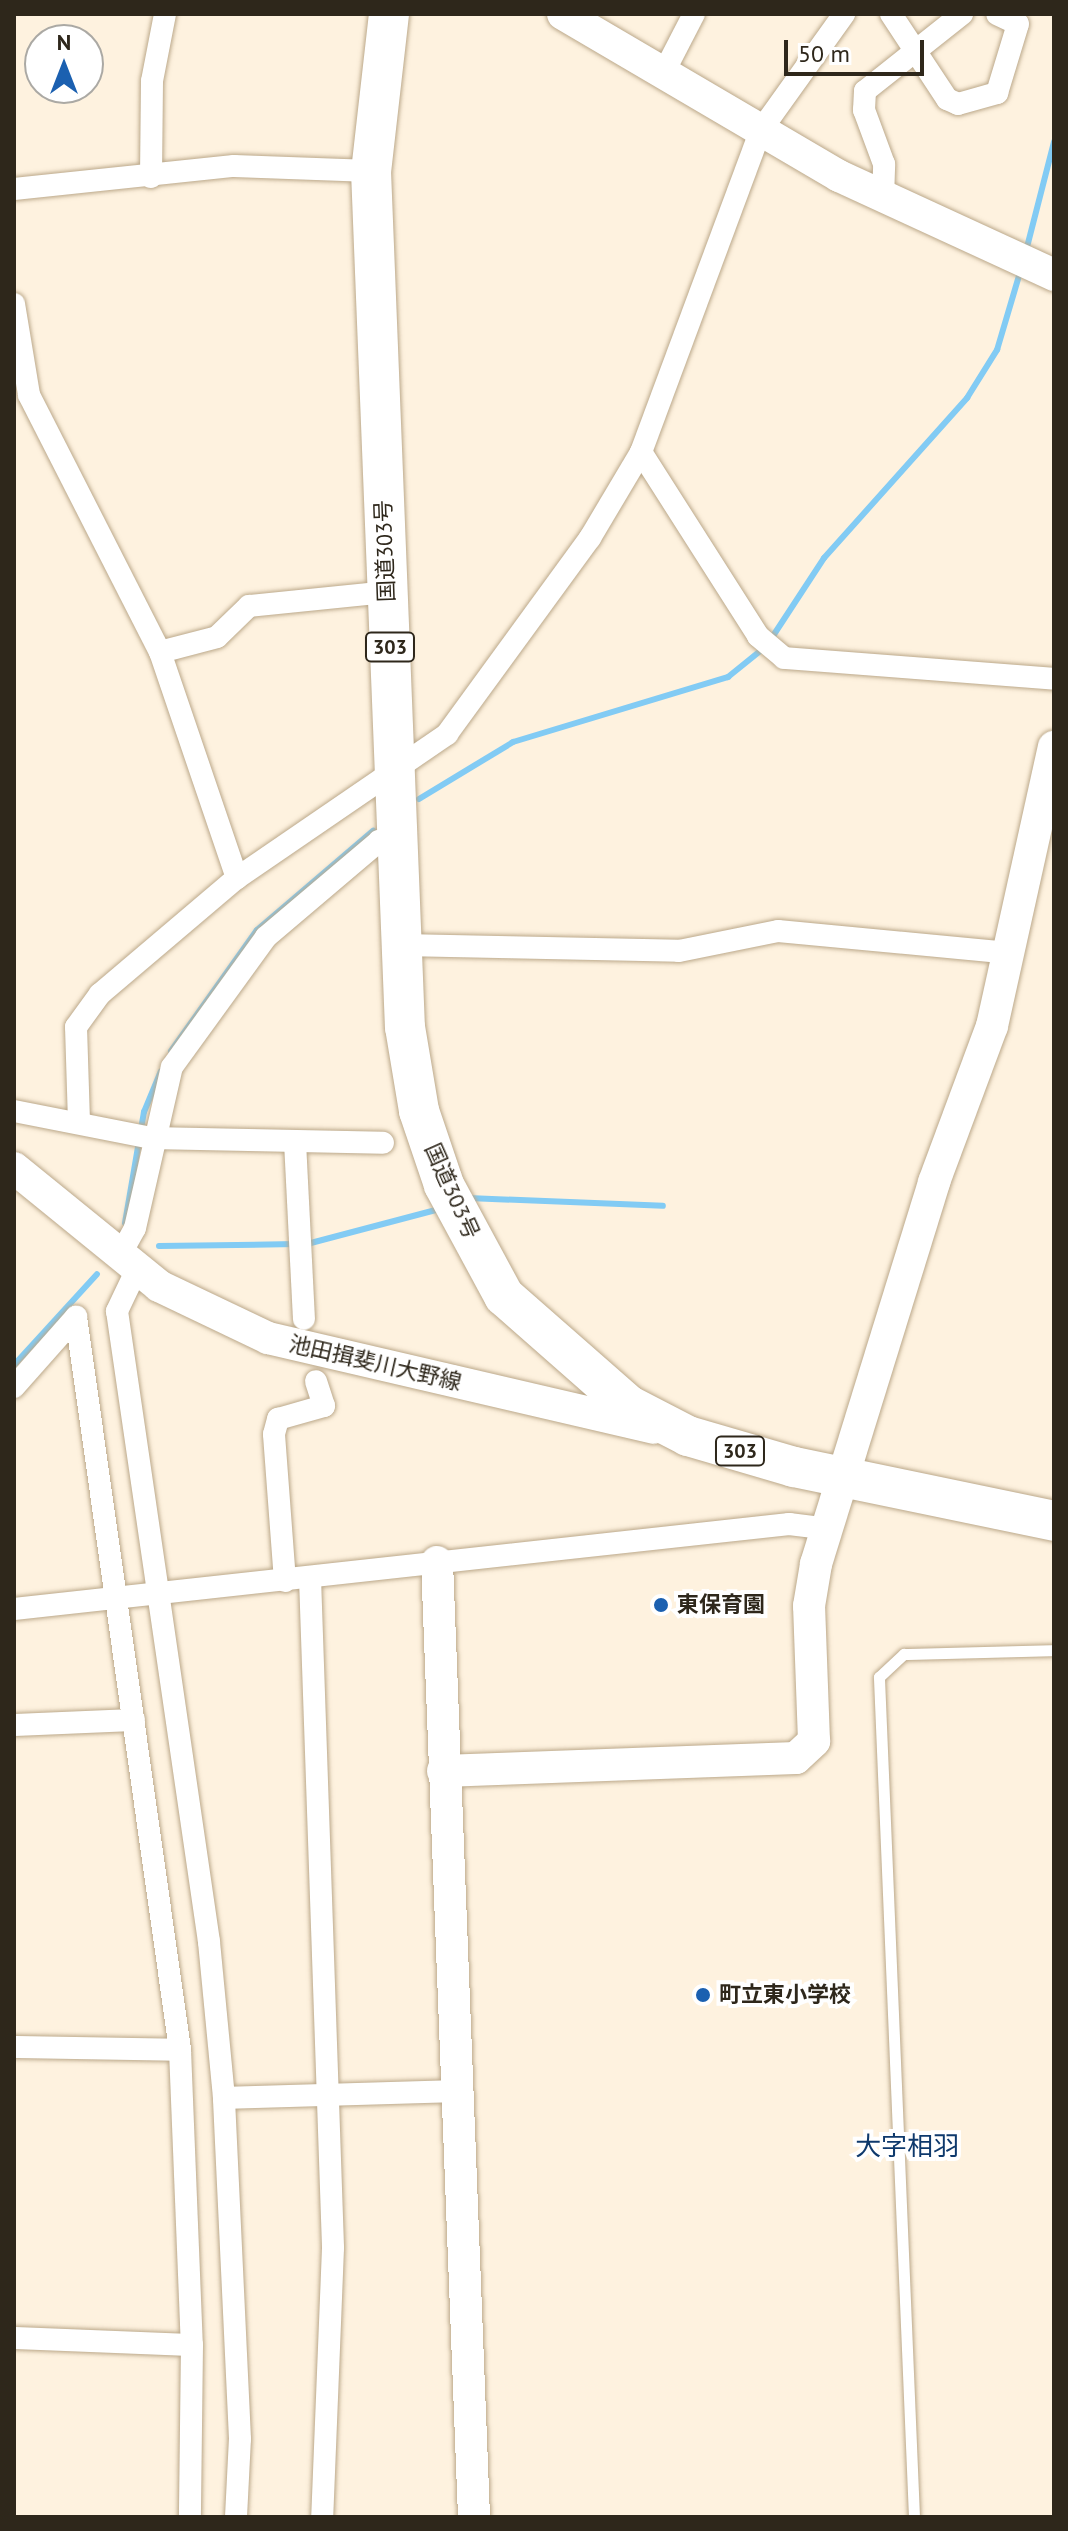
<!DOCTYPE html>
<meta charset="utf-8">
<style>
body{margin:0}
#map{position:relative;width:1068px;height:2531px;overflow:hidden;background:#fef2df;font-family:"PT Sans","Noto Sans JP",sans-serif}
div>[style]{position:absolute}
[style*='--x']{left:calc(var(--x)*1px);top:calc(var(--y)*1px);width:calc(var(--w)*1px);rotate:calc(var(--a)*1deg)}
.stream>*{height:6px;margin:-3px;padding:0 3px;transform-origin:3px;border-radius:3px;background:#82cbf4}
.roads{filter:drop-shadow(0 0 2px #bba88a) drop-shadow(0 0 2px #bba88a)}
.lane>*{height:11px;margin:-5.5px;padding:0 5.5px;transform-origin:5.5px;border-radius:5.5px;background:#fff}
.street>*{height:22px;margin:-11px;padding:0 11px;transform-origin:11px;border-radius:11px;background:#fff}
.secondary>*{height:32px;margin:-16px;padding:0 16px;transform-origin:16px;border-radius:16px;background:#fff}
.highway>*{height:40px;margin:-20px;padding:0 20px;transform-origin:20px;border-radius:20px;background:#fff}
.dots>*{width:22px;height:22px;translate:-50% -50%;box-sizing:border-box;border:4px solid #fff;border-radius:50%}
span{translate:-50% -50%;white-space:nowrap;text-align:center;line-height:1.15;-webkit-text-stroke:8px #fff;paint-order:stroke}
.shield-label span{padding:2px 6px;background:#fff;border:2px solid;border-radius:6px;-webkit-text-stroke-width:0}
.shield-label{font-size:20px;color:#2e271b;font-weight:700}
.street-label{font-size:22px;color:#2e271b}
.poi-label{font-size:22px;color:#2e271b;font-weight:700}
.left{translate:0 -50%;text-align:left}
.quarter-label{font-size:26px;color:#0e396c}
.frame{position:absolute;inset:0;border:16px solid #2e271b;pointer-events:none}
.north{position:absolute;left:24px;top:24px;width:80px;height:80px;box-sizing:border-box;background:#fff;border:2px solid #aba9a4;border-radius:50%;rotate:0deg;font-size:22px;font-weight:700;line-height:32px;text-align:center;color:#2e271b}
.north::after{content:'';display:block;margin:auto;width:28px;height:36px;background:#1b60b0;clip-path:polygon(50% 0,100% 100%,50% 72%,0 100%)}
.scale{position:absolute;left:784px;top:40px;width:140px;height:36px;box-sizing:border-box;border:4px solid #2e271b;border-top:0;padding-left:10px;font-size:24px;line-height:28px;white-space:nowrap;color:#2e271b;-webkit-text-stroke:6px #fff;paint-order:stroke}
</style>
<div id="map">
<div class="stream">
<i style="--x:1026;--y:251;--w:113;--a:-75.6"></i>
<i style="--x:771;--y:639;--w:97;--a:-56.8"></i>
<i style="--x:824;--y:558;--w:215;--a:-48.2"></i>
<i style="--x:967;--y:398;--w:57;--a:-58"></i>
<i style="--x:997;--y:350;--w:84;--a:-73.5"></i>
<i style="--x:419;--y:799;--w:110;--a:-31.2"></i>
<i style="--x:513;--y:742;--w:225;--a:-16.8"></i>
<i style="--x:728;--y:677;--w:46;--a:-38.9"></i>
<i style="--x:171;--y:1051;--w:148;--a:-54.6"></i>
<i style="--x:257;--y:930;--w:153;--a:-40.5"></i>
<i style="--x:468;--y:1198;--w:195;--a:2.3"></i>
<i style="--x:125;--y:1223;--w:113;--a:-80.3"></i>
<i style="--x:144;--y:1112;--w:44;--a:-67.5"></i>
<i style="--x:307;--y:1244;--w:141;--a:-14.8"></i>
<i style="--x:159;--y:1246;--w:137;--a:-0.8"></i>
<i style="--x:14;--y:1365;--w:123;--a:-47.6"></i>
</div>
<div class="roads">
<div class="lane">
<i style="--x:914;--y:2517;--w:841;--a:-92.39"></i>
<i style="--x:879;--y:1677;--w:34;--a:-43"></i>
<i style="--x:904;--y:1654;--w:150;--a:-1.5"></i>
</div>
<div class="street">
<i style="--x:891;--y:14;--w:102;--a:56.6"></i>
<i style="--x:947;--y:99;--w:12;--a:24"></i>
<i style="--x:958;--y:104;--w:41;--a:-15.8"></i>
<i style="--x:997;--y:93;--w:72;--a:-73.1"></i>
<i style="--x:1018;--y:24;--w:23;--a:-155"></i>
<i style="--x:664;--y:72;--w:65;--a:-62.7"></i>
<i style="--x:151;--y:177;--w:96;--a:-89.4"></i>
<i style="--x:152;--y:81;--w:68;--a:-79"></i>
<i style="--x:14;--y:189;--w:221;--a:-6"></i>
<i style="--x:234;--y:166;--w:137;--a:2.1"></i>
<i style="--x:883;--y:198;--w:34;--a:-88"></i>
<i style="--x:884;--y:164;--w:58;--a:-110.3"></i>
<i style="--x:864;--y:110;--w:19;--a:-87"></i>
<i style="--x:865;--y:91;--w:124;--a:-38.4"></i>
<i style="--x:14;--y:304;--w:92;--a:80.6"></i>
<i style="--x:29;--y:395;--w:288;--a:63"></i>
<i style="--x:160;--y:652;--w:239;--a:71.2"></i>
<i style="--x:641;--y:452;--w:218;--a:57.5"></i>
<i style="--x:758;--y:636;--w:34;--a:40"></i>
<i style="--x:784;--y:658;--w:271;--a:4.4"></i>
<i style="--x:160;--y:652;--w:59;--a:-14.7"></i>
<i style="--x:217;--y:637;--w:45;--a:-44.1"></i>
<i style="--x:249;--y:606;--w:139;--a:-5.8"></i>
<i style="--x:402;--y:945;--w:277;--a:1.2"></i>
<i style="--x:679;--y:951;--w:101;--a:-11.4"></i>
<i style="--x:778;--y:931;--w:232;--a:5.4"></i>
<i style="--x:14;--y:1111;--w:140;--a:11.1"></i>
<i style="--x:151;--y:1138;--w:232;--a:1.2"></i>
<i style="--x:79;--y:1122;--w:95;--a:-91.8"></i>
<i style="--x:76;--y:1027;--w:41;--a:-54"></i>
<i style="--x:100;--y:994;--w:180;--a:-40.3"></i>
<i style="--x:237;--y:878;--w:255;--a:-34.4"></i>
<i style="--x:447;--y:734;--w:243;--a:-53.9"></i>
<i style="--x:590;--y:538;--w:100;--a:-59.3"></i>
<i style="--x:641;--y:452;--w:344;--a:-69.6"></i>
<i style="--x:761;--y:130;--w:143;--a:-54.4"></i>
<i style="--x:295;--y:1142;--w:177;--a:87.1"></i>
<i style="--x:119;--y:1257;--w:33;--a:-61"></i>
<i style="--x:135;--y:1228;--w:165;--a:-77.1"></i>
<i style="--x:172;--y:1067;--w:160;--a:-54.1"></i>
<i style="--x:266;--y:937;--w:148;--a:-40.3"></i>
<i style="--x:379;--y:841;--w:20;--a:-15"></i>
<i style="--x:137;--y:1269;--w:47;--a:115.5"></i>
<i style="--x:117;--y:1311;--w:638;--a:81.7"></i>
<i style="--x:209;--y:1942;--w:157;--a:84.5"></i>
<i style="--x:14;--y:1387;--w:94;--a:-48.5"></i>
<i style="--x:76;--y:1317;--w:740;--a:81.92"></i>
<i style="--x:180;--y:2050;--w:295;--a:87.7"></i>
<i style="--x:310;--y:1578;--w:670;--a:88.03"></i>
<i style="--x:333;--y:2248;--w:269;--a:92.3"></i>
<i style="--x:285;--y:1581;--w:147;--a:-94.3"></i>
<i style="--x:274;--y:1434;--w:16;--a:-75"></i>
<i style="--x:278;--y:1419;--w:48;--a:-15.8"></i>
<i style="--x:324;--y:1406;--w:26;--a:-108"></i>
<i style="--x:14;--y:1609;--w:780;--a:-6.26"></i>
<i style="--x:789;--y:1524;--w:40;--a:7.1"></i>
<i style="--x:14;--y:1725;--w:120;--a:-2.4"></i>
<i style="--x:14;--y:2047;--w:166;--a:1"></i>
<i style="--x:14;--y:2338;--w:178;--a:2.3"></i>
<i style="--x:192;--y:2345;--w:172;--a:90.7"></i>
<i style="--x:236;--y:2517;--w:78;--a:-87.1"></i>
<i style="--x:240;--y:2439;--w:341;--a:-92.7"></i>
<i style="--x:224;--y:2098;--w:232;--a:-1.7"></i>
</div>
<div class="secondary">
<i style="--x:563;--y:14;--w:320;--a:30.4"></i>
<i style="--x:839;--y:176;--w:237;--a:24.7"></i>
<i style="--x:14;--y:1168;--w:187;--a:39.1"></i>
<i style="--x:159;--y:1286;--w:121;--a:25.5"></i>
<i style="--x:268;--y:1338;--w:396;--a:13.1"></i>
<i style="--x:437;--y:1562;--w:956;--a:87.78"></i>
<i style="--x:443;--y:1771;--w:353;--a:-2.1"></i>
<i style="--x:796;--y:1758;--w:25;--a:-43"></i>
<i style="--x:814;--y:1741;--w:135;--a:-92.1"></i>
<i style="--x:809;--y:1606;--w:43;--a:-80.5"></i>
<i style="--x:816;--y:1564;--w:400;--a:-72.8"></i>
<i style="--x:934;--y:1182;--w:166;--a:-69.6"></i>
<i style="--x:992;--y:1026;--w:286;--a:-77.5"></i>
</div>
<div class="highway">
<i style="--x:389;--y:14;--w:158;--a:96.5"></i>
<i style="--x:371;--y:171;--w:857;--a:87.73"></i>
<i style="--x:405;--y:1027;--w:85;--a:80.5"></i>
<i style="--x:419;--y:1111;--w:78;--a:71.3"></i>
<i style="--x:444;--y:1185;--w:126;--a:61.6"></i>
<i style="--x:504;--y:1296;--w:165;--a:41.3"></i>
<i style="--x:628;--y:1405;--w:68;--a:27.3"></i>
<i style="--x:688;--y:1436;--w:110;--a:16.3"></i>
<i style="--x:794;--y:1467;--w:266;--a:11.7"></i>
</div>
</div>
<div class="dots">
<i style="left:661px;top:1605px;background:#1b60b0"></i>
<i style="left:703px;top:1995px;background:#1b60b0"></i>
</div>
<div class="shield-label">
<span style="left:390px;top:647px">303</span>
<span style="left:740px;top:1451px">303</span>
</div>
<div class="street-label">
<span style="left:385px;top:551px;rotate:-92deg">国道303号</span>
<span style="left:452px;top:1191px;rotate:66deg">国道303号</span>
<span style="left:375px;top:1363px;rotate:13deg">池田揖斐川大野線</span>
</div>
<div class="poi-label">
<span class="left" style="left:677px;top:1605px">東保育園</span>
<span class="left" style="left:719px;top:1995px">町立東小学校</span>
</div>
<div class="quarter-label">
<span style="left:907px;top:2146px">大字相羽</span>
</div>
<div class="frame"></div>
<div class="north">N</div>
<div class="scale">50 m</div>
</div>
